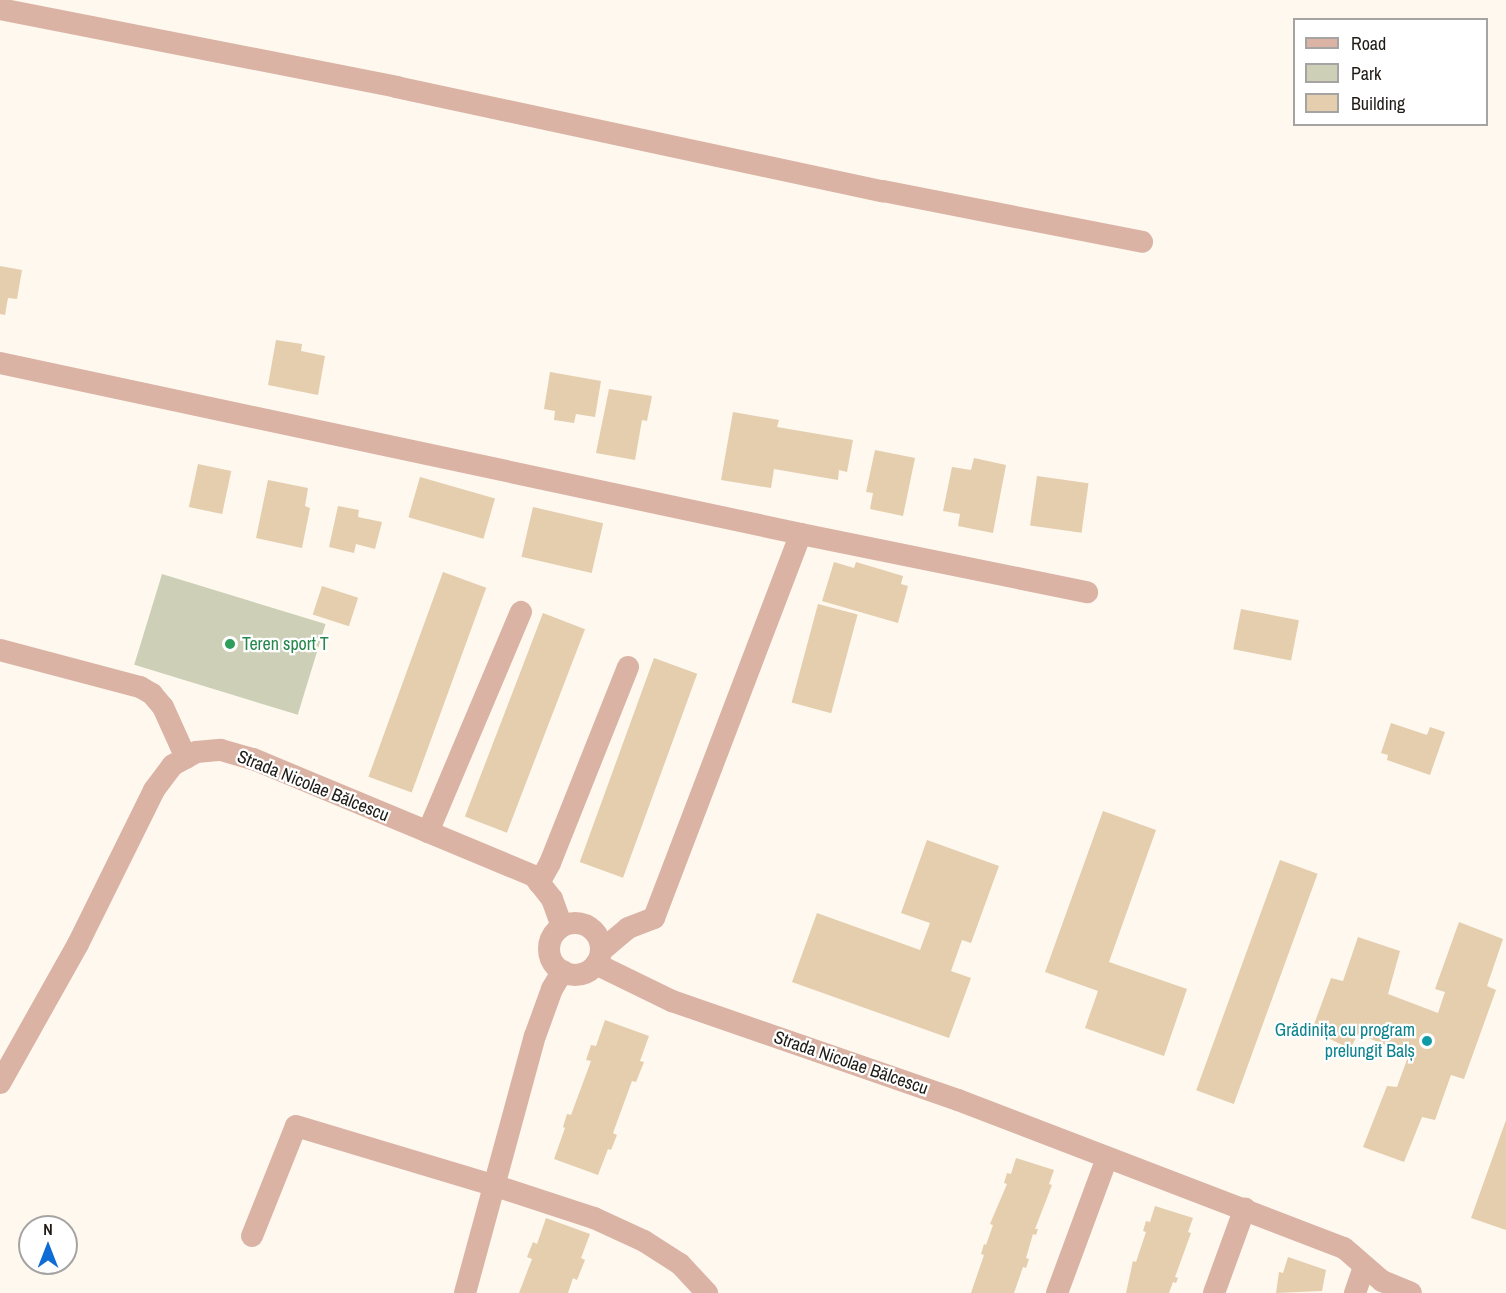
<!DOCTYPE html>
<meta charset="utf-8">
<style>
body{margin:0}
#map{position:relative;width:1506px;height:1293px;overflow:hidden;background:#fef8ee;font-family:"Archivo Narrow",sans-serif}
div>[style]{position:absolute}
[style*='--x']{left:calc(var(--x)*1px);top:calc(var(--y)*1px);width:calc(var(--w)*1px);rotate:calc(var(--a)*1deg)}
.green>*{inset:0;background:#cdd0b7;transform-origin:0 0}
.building>*{inset:0;background:#e4ceae;transform-origin:0 0}
.minor>*{height:22px;margin:-11px;padding:0 11px;transform-origin:11px;border-radius:11px;background:#dab3a5}
.minor>.ring{margin:-11px;padding:0;box-sizing:content-box;background:none;border:22px solid #dab3a5;border-radius:50%}
.dots>*{width:16px;height:16px;translate:-50% -50%;box-sizing:border-box;border:3px solid #fff;border-radius:50%}
span{translate:-50% -50%;white-space:nowrap;text-align:center;line-height:1.15;-webkit-text-stroke:4.5px #fff;paint-order:stroke}
.leisure-label{font-size:18px;color:#27864d}
.left{translate:0 -50%;text-align:left}
.street-label{font-size:18px;color:#1f1b16}
.culture-label{font-size:18px;color:#0d838f}
.right{translate:-100% -50%;text-align:right}
.legend{position:absolute;left:1293px;top:18px;width:195px;height:108px;box-sizing:border-box;background:#fff;border:2px solid #a5a4a2;margin:0;padding:8px 10px;list-style:none;font-size:18px;color:#1f1b16}
.legend li{display:flex;align-items:center;gap:12px;height:30px}
.legend b{width:30px;border:2px solid #a5a4a2}
.north{position:absolute;left:18px;top:1215px;width:60px;height:60px;box-sizing:border-box;background:#fff;border:2px solid #a5a4a2;border-radius:50%;rotate:0deg;font-size:16px;font-weight:700;line-height:24px;text-align:center;color:#1f1b16}
.north::after{content:'';display:block;margin:auto;width:21px;height:27px;background:#0f6cd5;clip-path:polygon(50% 0,100% 100%,50% 72%,0 100%)}
</style>
<div id="map">
<div class="green">
<i style="left:162px;top:574px;width:171px;height:95px;rotate:17deg"></i>
</div>
<div class="building">
<i style="clip-path:polygon(0 266px,22px 270px,17px 299px,8px 298px,5px 315px,0 314px)"></i>
<i style="clip-path:polygon(276px 340px,302px 344px,301px 351px,325px 356px,318px 395px,268px 385px)"></i>
<i style="clip-path:polygon(550px 372px,601px 381px,595px 417px,576px 414px,574px 423px,554px 420px,555px 411px,544px 409px)"></i>
<i style="clip-path:polygon(609px 389px,652px 396px,647px 421px,642px 420px,635px 460px,596px 453px)"></i>
<i style="clip-path:polygon(733px 412px,779px 420px,777px 427px,853px 440px,847px 472px,839px 470px,838px 480px,774px 469px,771px 488px,721px 480px)"></i>
<i style="clip-path:polygon(875px 450px,915px 458px,903px 516px,870px 509px,873px 493px,866px 492px)"></i>
<i style="clip-path:polygon(974px 458px,1006px 465px,993px 533px,958px 526px,960px 514px,943px 511px,952px 467px,971px 470px)"></i>
<i style="left:198px;top:464px;width:34px;height:44px;rotate:12deg"></i>
<i style="left:1037px;top:476px;width:52px;height:50px;rotate:8deg"></i>
<i style="left:420px;top:477px;width:78px;height:42px;rotate:16deg"></i>
<i style="clip-path:polygon(268px 480px,308px 488px,305px 506px,310px 508px,302px 548px,256px 538px)"></i>
<i style="clip-path:polygon(338px 506px,359px 510px,358px 517px,382px 522px,375px 549px,356px 544px,354px 553px,329px 547px)"></i>
<i style="left:533px;top:507px;width:72px;height:51px;rotate:13deg"></i>
<i style="clip-path:polygon(834px 562px,854px 568px,856px 562px,903px 576px,901px 584px,908px 586px,898px 623px,822px 601px)"></i>
<i style="left:443px;top:572px;width:46px;height:218px;rotate:20deg"></i>
<i style="left:322px;top:586px;width:38px;height:30px;rotate:18deg"></i>
<i style="left:818px;top:604px;width:41px;height:102px;rotate:15deg"></i>
<i style="left:1241px;top:609px;width:59px;height:41px;rotate:11deg"></i>
<i style="left:543px;top:613px;width:45px;height:218px;rotate:21deg"></i>
<i style="left:654px;top:658px;width:46px;height:217px;rotate:20deg"></i>
<i style="clip-path:polygon(1391px 723px,1427px 735px,1430px 727px,1445px 732px,1430px 775px,1387px 760px,1388px 755px,1381px 753px)"></i>
<i style="clip-path:polygon(1103px 811px,1156px 830px,1109px 962px,1187px 989px,1164px 1056px,1085px 1028px,1098px 991px,1045px 972px)"></i>
<i style="clip-path:polygon(927px 840px,999px 866px,971px 943px,962px 940px,951px 971px,971px 978px,949px 1038px,792px 982px,817px 913px,920px 950px,930px 923px,901px 913px)"></i>
<i style="left:1280px;top:860px;width:40px;height:245px;rotate:20deg"></i>
<i style="clip-path:polygon(1459px 922px,1503px 939px,1487px 986px,1496px 990px,1464px 1079px,1451px 1075px,1435px 1120px,1422px 1117px,1404px 1162px,1363px 1147px,1387px 1086px,1397px 1087px,1409px 1054px,1358px 1034px,1350px 1049px,1312px 1030px,1331px 978px,1343px 981px,1358px 937px,1400px 951px,1388px 994px,1438px 1013px,1445px 992px,1435px 989px)"></i>
<i style="clip-path:polygon(605px 1020px,649px 1036px,640px 1061px,644px 1062px,636px 1082px,632px 1081px,613px 1133px,617px 1135px,611px 1150px,608px 1149px,598px 1175px,554px 1159px,565px 1128px,563px 1127px,567px 1114px,571px 1115px,591px 1061px,586px 1060px,591px 1045px,596px 1046px)"></i>
<i style="clip-path:polygon(1506px 1120px,1506px 1230px,1471px 1218px)"></i>
<i style="clip-path:polygon(1016px 1158px,1054px 1170px,1049px 1184px,1052px 1185px,1035px 1229px,1038px 1229px,1036px 1235px,1033px 1234px,1026px 1258px,1029px 1259px,1026px 1268px,1023px 1267px,1014px 1293px,971px 1293px,984px 1255px,981px 1254px,984px 1244px,986px 1245px,993px 1225px,990px 1224px,1007px 1184px,1004px 1183px,1007px 1173px,1011px 1174px)"></i>
<i style="clip-path:polygon(1155px 1206px,1193px 1218px,1188px 1232px,1191px 1233px,1175px 1277px,1178px 1278px,1176px 1283px,1173px 1282px,1169px 1293px,1126px 1293px,1133px 1261px,1136px 1262px,1146px 1232px,1143px 1231px,1146px 1221px,1150px 1222px)"></i>
<i style="clip-path:polygon(546px 1218px,590px 1234px,581px 1258px,585px 1260px,577px 1280px,573px 1278px,568px 1293px,519px 1293px,532px 1259px,527px 1257px,533px 1242px,537px 1244px)"></i>
<i style="clip-path:polygon(1288px 1257px,1326px 1270px,1322px 1291px,1276px 1293px,1279px 1272px,1283px 1273px)"></i>
</div>
<div class="minor">
<i style="--x:0;--y:9;--w:404;--a:11.1"></i>
<i style="--x:396;--y:87;--w:498;--a:12.1"></i>
<i style="--x:883;--y:191;--w:264;--a:11.1"></i>
<i style="--x:0;--y:363;--w:819;--a:12.05"></i>
<i style="--x:801;--y:534;--w:292;--a:11.5"></i>
<i style="--x:0;--y:650;--w:145;--a:14.8"></i>
<i style="--x:140;--y:687;--w:14;--a:30"></i>
<i style="--x:152;--y:694;--w:17;--a:50"></i>
<i style="--x:163;--y:707;--w:56;--a:65.7"></i>
<i style="--x:428;--y:832;--w:239;--a:-67.1"></i>
<i style="--x:539;--y:883;--w:23;--a:-61"></i>
<i style="--x:550;--y:863;--w:211;--a:-68.3"></i>
<i class="ring" style="left:549px;top:923px;width:30px;height:30px"></i>
<i style="--x:602;--y:950;--w:34;--a:-40"></i>
<i style="--x:628;--y:928;--w:28;--a:-21"></i>
<i style="--x:654;--y:918;--w:411;--a:-69.1"></i>
<i style="--x:596;--y:964;--w:85;--a:26"></i>
<i style="--x:672;--y:1001;--w:303;--a:19.1"></i>
<i style="--x:958;--y:1100;--w:413;--a:21"></i>
<i style="--x:1344;--y:1248;--w:50;--a:41"></i>
<i style="--x:1382;--y:1281;--w:31;--a:22"></i>
<i style="--x:0;--y:1083;--w:159;--a:-60.7"></i>
<i style="--x:78;--y:944;--w:172;--a:-63.7"></i>
<i style="--x:154;--y:790;--w:31;--a:-53"></i>
<i style="--x:173;--y:765;--w:26;--a:-29"></i>
<i style="--x:196;--y:752;--w:25;--a:-5"></i>
<i style="--x:221;--y:750;--w:33;--a:16"></i>
<i style="--x:253;--y:759;--w:304;--a:22.6"></i>
<i style="--x:534;--y:876;--w:29;--a:52"></i>
<i style="--x:552;--y:899;--w:29;--a:70"></i>
<i style="--x:252;--y:1236;--w:118;--a:-68.2"></i>
<i style="--x:296;--y:1126;--w:206;--a:16.7"></i>
<i style="--x:493;--y:1185;--w:106;--a:18.1"></i>
<i style="--x:594;--y:1218;--w:55;--a:24.7"></i>
<i style="--x:644;--y:1241;--w:43;--a:32.6"></i>
<i style="--x:680;--y:1264;--w:40;--a:47"></i>
<i style="--x:465;--y:1293;--w:266;--a:-74.8"></i>
<i style="--x:535;--y:1036;--w:50;--a:-70.1"></i>
<i style="--x:552;--y:989;--w:21;--a:-59"></i>
<i style="--x:1057;--y:1293;--w:144;--a:-69.7"></i>
<i style="--x:1214;--y:1293;--w:90;--a:-70"></i>
<i style="--x:1355;--y:1293;--w:28;--a:-71"></i>
</div>
<div class="dots">
<i style="left:230px;top:644px;background:#2e9e5b"></i>
<i style="left:1427px;top:1041px;background:#0f9aa8"></i>
</div>
<div class="leisure-label">
<span class="left" style="left:242px;top:644px">Teren sport T</span>
</div>
<div class="street-label">
<span style="left:313px;top:786px;rotate:22deg">Strada Nicolae Bălcescu</span>
<span style="left:851px;top:1063px;rotate:19deg">Strada Nicolae Bălcescu</span>
</div>
<div class="culture-label">
<span class="right" style="left:1415px;top:1041px">Grădinița cu program<br>prelungit Balș</span>
</div>
<ul class="legend">
<li><b style="height:8px;background:#dab3a5"></b>Road</li>
<li><b style="height:16px;background:#cdd0b7"></b>Park</li>
<li><b style="height:16px;background:#e4ceae"></b>Building</li>
</ul>
<div class="north">N</div>
</div>
